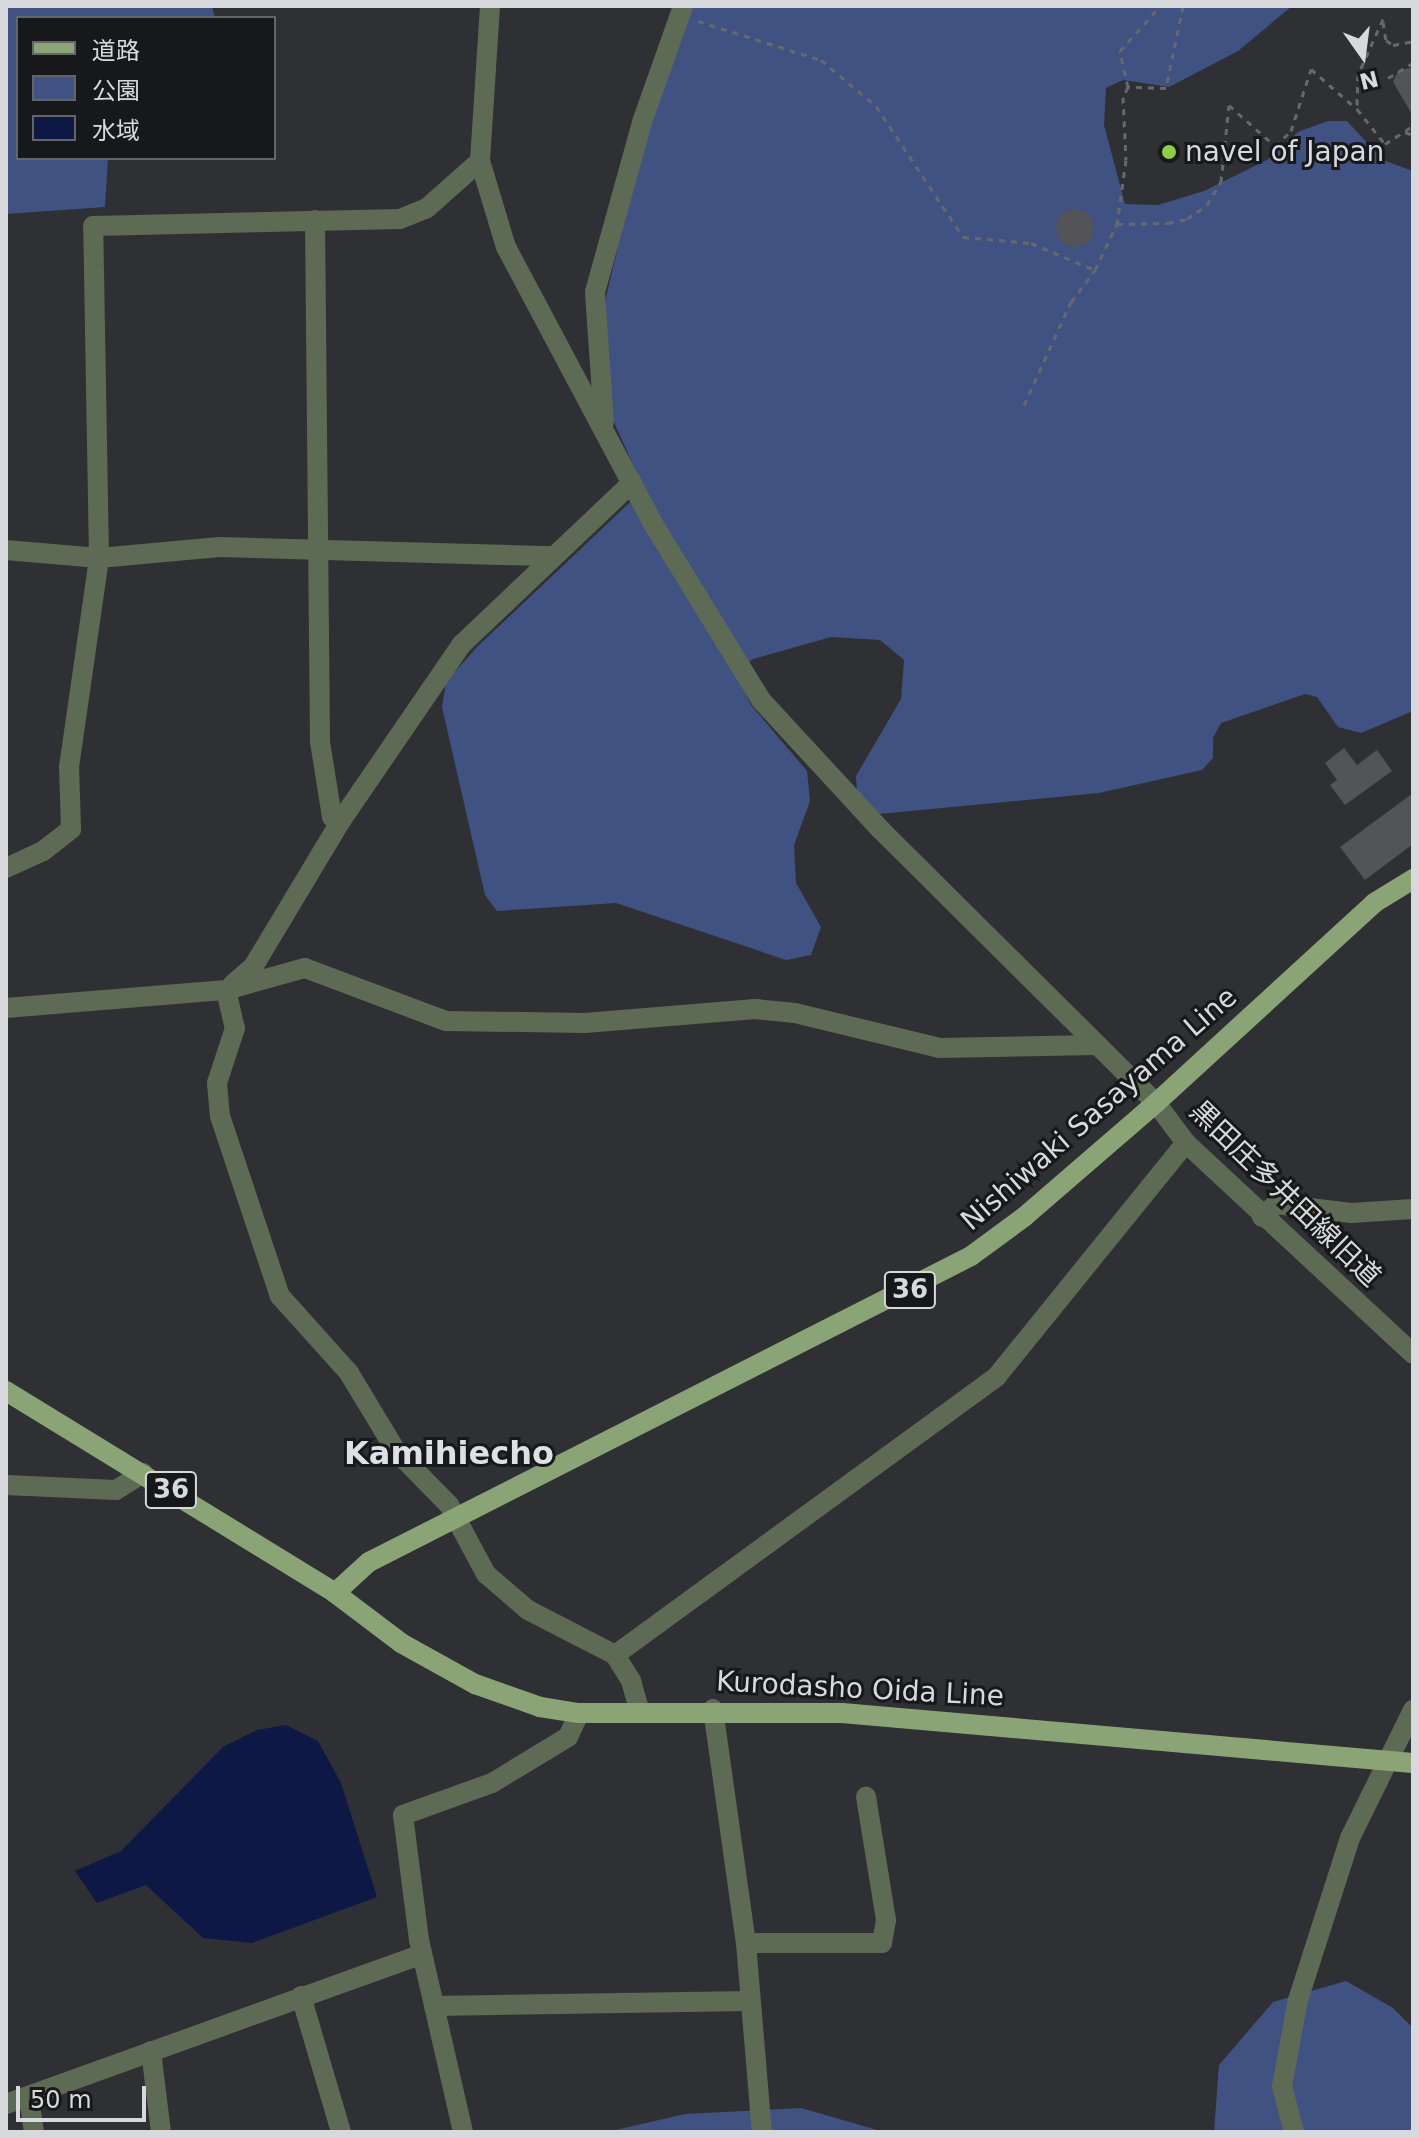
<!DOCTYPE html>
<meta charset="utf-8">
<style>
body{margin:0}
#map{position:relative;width:1419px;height:2138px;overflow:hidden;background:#2f3034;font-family:"DejaVu Sans","Noto Sans JP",sans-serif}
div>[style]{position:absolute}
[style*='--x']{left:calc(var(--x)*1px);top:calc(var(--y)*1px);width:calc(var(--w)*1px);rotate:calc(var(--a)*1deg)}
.green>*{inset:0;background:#405282}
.water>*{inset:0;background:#0d1845}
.building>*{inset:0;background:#525458}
.round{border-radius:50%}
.path>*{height:3px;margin-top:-1.5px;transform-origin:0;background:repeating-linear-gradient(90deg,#67686c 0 6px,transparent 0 12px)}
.minor>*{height:20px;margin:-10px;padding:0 10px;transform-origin:10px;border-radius:10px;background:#5e6b54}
.major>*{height:20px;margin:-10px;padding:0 10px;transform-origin:10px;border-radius:10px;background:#8ba475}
.dots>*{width:22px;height:22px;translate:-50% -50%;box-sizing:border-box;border:4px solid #17181a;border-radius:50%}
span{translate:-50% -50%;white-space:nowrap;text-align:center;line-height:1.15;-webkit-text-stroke:6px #17181a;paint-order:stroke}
.shield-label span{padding:2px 6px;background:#17181a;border:2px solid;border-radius:6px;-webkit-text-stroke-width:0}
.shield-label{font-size:26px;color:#d8d9dc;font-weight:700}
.poi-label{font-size:28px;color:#d8d9dc}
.left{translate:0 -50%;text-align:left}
.street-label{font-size:28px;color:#d8d9dc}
.quarter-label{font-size:32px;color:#dee0e5;font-weight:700}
.frame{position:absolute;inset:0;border:8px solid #d8d9dc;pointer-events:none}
.legend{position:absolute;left:16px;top:16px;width:260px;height:144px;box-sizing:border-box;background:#17181a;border:2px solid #646568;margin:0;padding:10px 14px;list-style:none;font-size:24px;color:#d8d9dc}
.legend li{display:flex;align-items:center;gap:16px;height:40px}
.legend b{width:40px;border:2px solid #646568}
.north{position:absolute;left:1323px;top:16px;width:80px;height:80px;-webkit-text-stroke:6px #17181a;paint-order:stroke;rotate:166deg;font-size:22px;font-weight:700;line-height:32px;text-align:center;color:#d8d9dc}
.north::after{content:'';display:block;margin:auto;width:28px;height:36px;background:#d8d9dc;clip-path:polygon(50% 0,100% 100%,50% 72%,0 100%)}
.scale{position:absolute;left:16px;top:2086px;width:130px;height:36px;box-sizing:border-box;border:4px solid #d8d9dc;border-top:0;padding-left:10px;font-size:24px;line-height:28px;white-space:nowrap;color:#d8d9dc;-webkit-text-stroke:6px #17181a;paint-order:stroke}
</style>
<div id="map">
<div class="green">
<i style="clip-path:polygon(6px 6px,212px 6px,215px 18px,18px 18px,18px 158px,108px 158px,105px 207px,6px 214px)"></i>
<i style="clip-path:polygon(690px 6px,1292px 6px,1238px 51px,1169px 87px,1123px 80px,1106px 88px,1104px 125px,1125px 204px,1158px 205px,1204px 191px,1267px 160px,1298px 132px,1328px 121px,1347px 121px,1383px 160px,1413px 171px,1413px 711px,1361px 733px,1338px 727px,1317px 697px,1305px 694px,1221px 723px,1213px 738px,1213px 758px,1202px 770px,1099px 793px,879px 814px,857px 792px,856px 776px,901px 699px,904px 660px,880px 640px,831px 637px,753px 659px,735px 673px,751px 705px,807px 771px,810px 801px,794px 845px,796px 883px,821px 927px,811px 955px,786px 960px,616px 903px,497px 911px,485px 895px,442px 707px,446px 682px,477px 647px,644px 489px,613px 420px,605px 301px,647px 125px)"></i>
<i style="clip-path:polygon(1346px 1981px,1393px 2008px,1413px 2028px,1413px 2132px,1214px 2132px,1219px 2065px,1273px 2002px)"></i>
<i style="clip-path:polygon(801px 2108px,884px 2132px,607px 2132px,685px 2114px)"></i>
</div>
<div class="water">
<i style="clip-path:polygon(286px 1725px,318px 1741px,341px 1783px,377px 1897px,252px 1943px,203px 1938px,146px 1885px,97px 1903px,75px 1871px,121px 1851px,223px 1747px,257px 1730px)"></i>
</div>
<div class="building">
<i style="clip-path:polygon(1413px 67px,1413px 116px,1393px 82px,1398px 71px)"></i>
<i class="round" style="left:1056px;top:209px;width:38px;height:38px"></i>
<i style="clip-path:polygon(1344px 748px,1357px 765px,1377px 750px,1392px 771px,1345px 805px,1330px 785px,1337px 780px,1325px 763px)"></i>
<i style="clip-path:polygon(1413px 793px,1413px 844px,1365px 880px,1340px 847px)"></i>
</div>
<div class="path">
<i style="--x:1183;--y:6;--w:84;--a:101.7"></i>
<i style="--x:1166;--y:88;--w:38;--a:-178"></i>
<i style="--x:1128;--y:87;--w:11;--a:117"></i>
<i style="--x:1123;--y:97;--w:63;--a:87.3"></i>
<i style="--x:1126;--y:160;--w:65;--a:98"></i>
<i style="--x:1117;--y:224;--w:51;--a:-1.1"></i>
<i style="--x:1168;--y:223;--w:19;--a:-12"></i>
<i style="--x:1187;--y:219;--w:24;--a:-35"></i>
<i style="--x:1207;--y:205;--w:27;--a:-59"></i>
<i style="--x:1221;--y:182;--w:77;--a:-84.1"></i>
<i style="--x:1229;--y:105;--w:62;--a:41.7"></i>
<i style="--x:1275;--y:146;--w:22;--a:-43"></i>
<i style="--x:1291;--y:131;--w:65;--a:-72.1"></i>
<i style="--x:1311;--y:69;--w:61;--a:41"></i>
<i style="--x:1383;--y:19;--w:61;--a:114.1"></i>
<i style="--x:1358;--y:75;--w:34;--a:92"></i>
<i style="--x:1357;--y:109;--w:45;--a:51.3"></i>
<i style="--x:1385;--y:144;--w:33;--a:-33"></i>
<i style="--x:698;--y:21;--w:129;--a:17.6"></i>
<i style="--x:821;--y:60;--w:72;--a:39.9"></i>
<i style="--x:876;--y:106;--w:157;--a:56.4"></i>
<i style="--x:963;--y:237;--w:68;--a:5"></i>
<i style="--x:1031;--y:243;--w:69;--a:22.9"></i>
<i style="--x:1383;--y:22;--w:18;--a:81"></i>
<i style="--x:1386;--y:40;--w:9;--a:36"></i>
<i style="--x:1393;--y:45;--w:20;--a:-11"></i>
<i style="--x:1388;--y:78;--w:29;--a:-31"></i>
<i style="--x:1128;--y:87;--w:37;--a:-103"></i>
<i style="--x:1120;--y:51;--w:60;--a:-48.4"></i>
<i style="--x:1405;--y:132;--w:9;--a:21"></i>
<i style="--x:1024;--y:405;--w:113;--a:-65.5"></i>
<i style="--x:1071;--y:302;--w:40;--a:-53"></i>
<i style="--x:1095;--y:270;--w:51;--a:-64.4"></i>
</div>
<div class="minor">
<i style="--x:490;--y:6;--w:155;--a:93.7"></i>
<i style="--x:480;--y:161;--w:90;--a:73.2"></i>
<i style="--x:506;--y:247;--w:311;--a:62"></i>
<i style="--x:652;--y:522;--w:209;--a:58.5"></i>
<i style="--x:761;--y:700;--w:176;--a:47.3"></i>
<i style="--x:880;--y:829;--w:389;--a:44.8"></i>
<i style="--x:1156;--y:1103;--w:50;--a:53.1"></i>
<i style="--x:1186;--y:1143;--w:310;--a:42.9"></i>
<i style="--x:315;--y:220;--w:522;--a:89.45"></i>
<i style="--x:320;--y:742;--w:76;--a:80.9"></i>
<i style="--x:332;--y:817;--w:9;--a:32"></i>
<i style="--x:604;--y:422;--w:130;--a:-94"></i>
<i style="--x:595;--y:292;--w:176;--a:-74.5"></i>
<i style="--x:642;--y:122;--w:123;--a:-70.5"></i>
<i style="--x:6;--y:550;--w:93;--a:4.9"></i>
<i style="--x:99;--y:558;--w:121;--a:-5.2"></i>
<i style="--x:219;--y:547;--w:332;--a:1.6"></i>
<i style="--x:6;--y:868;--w:41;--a:-24.7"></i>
<i style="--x:43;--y:851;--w:36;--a:-38"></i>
<i style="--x:71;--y:829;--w:62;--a:-91.8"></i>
<i style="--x:69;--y:767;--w:211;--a:-81.8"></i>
<i style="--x:99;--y:558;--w:332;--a:-91"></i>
<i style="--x:93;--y:226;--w:307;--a:-1.3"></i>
<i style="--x:400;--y:219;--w:29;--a:-22"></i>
<i style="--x:427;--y:208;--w:71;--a:-41.6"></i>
<i style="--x:232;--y:985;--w:28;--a:-41"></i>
<i style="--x:253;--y:967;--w:169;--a:-59"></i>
<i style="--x:340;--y:822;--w:214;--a:-55.6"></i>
<i style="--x:461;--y:645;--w:236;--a:-43.5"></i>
<i style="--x:226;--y:990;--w:39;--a:77"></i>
<i style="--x:235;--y:1028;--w:58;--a:108.1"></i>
<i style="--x:217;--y:1083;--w:33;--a:85"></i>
<i style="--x:220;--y:1116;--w:190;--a:71.6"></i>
<i style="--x:280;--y:1296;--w:103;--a:48.1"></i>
<i style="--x:349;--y:1373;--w:91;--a:58.9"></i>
<i style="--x:396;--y:1451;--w:76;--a:45.5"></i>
<i style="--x:449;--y:1505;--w:78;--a:61.8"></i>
<i style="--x:486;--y:1574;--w:55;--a:40.6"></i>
<i style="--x:528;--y:1610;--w:98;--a:27.3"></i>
<i style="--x:615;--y:1655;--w:31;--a:58"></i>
<i style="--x:631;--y:1681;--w:32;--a:74"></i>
<i style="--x:6;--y:1008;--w:221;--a:-4.7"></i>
<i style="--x:226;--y:990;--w:82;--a:-15.6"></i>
<i style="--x:305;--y:968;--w:151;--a:20.6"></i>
<i style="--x:446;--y:1021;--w:139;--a:0.8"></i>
<i style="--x:585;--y:1023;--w:171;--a:-4.7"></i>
<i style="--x:755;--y:1009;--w:40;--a:5.7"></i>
<i style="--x:795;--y:1013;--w:149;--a:13.6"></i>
<i style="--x:940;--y:1048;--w:157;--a:-1.1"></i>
<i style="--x:1262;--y:1217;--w:19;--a:-43"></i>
<i style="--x:1276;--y:1204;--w:76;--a:6.8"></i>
<i style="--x:1351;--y:1213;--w:62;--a:-3.7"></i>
<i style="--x:6;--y:1485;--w:110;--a:2.6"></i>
<i style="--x:116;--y:1490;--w:32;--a:-32"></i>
<i style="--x:615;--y:1655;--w:473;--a:-36.1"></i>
<i style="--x:997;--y:1376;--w:300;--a:-51"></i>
<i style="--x:713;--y:1709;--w:236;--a:82"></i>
<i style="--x:746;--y:1943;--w:190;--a:85.2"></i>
<i style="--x:746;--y:1943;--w:136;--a:0"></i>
<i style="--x:882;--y:1943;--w:23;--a:-80"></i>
<i style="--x:886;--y:1920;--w:125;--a:-99.2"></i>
<i style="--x:301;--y:1996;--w:142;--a:73.6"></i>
<i style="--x:434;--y:2006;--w:316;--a:-0.9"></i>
<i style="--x:151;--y:2051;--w:82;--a:83"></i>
<i style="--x:29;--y:2097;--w:35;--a:82"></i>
<i style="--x:6;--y:2104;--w:442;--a:-19.8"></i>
<i style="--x:463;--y:2132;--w:197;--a:-102.9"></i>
<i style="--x:419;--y:1940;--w:126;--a:-97.3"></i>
<i style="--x:403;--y:1815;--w:95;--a:-19.8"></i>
<i style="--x:492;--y:1783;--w:89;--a:-31.2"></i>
<i style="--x:568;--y:1737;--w:26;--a:-65"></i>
<i style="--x:1294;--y:2132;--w:48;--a:-104.6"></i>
<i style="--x:1282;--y:2086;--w:87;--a:-79.5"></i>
<i style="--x:1298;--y:2000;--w:170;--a:-72.2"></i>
<i style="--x:1350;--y:1838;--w:143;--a:-63.8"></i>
</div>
<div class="major">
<i style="--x:6;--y:1391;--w:386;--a:31.5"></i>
<i style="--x:335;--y:1593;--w:83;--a:37.1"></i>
<i style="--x:401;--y:1643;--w:85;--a:29"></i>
<i style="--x:475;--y:1684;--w:69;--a:19.5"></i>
<i style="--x:540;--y:1707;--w:39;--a:9"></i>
<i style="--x:579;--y:1713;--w:263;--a:0"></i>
<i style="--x:842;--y:1713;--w:573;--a:5"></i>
<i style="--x:335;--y:1593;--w:46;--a:-42.4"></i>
<i style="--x:369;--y:1562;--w:675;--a:-26.94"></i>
<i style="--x:971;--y:1256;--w:66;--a:-36.3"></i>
<i style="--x:1024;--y:1217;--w:174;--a:-40.8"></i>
<i style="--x:1156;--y:1103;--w:296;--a:-42.5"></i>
<i style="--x:1374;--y:903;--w:46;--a:-31.6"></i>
</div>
<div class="dots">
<i style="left:1169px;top:152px;background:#8fcd42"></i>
</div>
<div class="shield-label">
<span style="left:910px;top:1290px">36</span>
<span style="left:171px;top:1490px">36</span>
</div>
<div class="poi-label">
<span class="left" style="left:1185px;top:152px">navel of Japan</span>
</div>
<div class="street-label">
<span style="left:1099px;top:1109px;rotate:-41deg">Nishiwaki Sasayama Line</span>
<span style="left:1285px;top:1194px;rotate:44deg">黒田庄多井田線旧道</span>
<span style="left:860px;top:1689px;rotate:3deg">Kurodasho Oida Line</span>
</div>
<div class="quarter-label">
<span style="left:449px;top:1453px">Kamihiecho</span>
</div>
<div class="frame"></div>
<ul class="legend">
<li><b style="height:10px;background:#8ba475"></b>道路</li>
<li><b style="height:22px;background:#405282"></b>公園</li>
<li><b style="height:22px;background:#0d1845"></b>水域</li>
</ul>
<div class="north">N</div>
<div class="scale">50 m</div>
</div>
